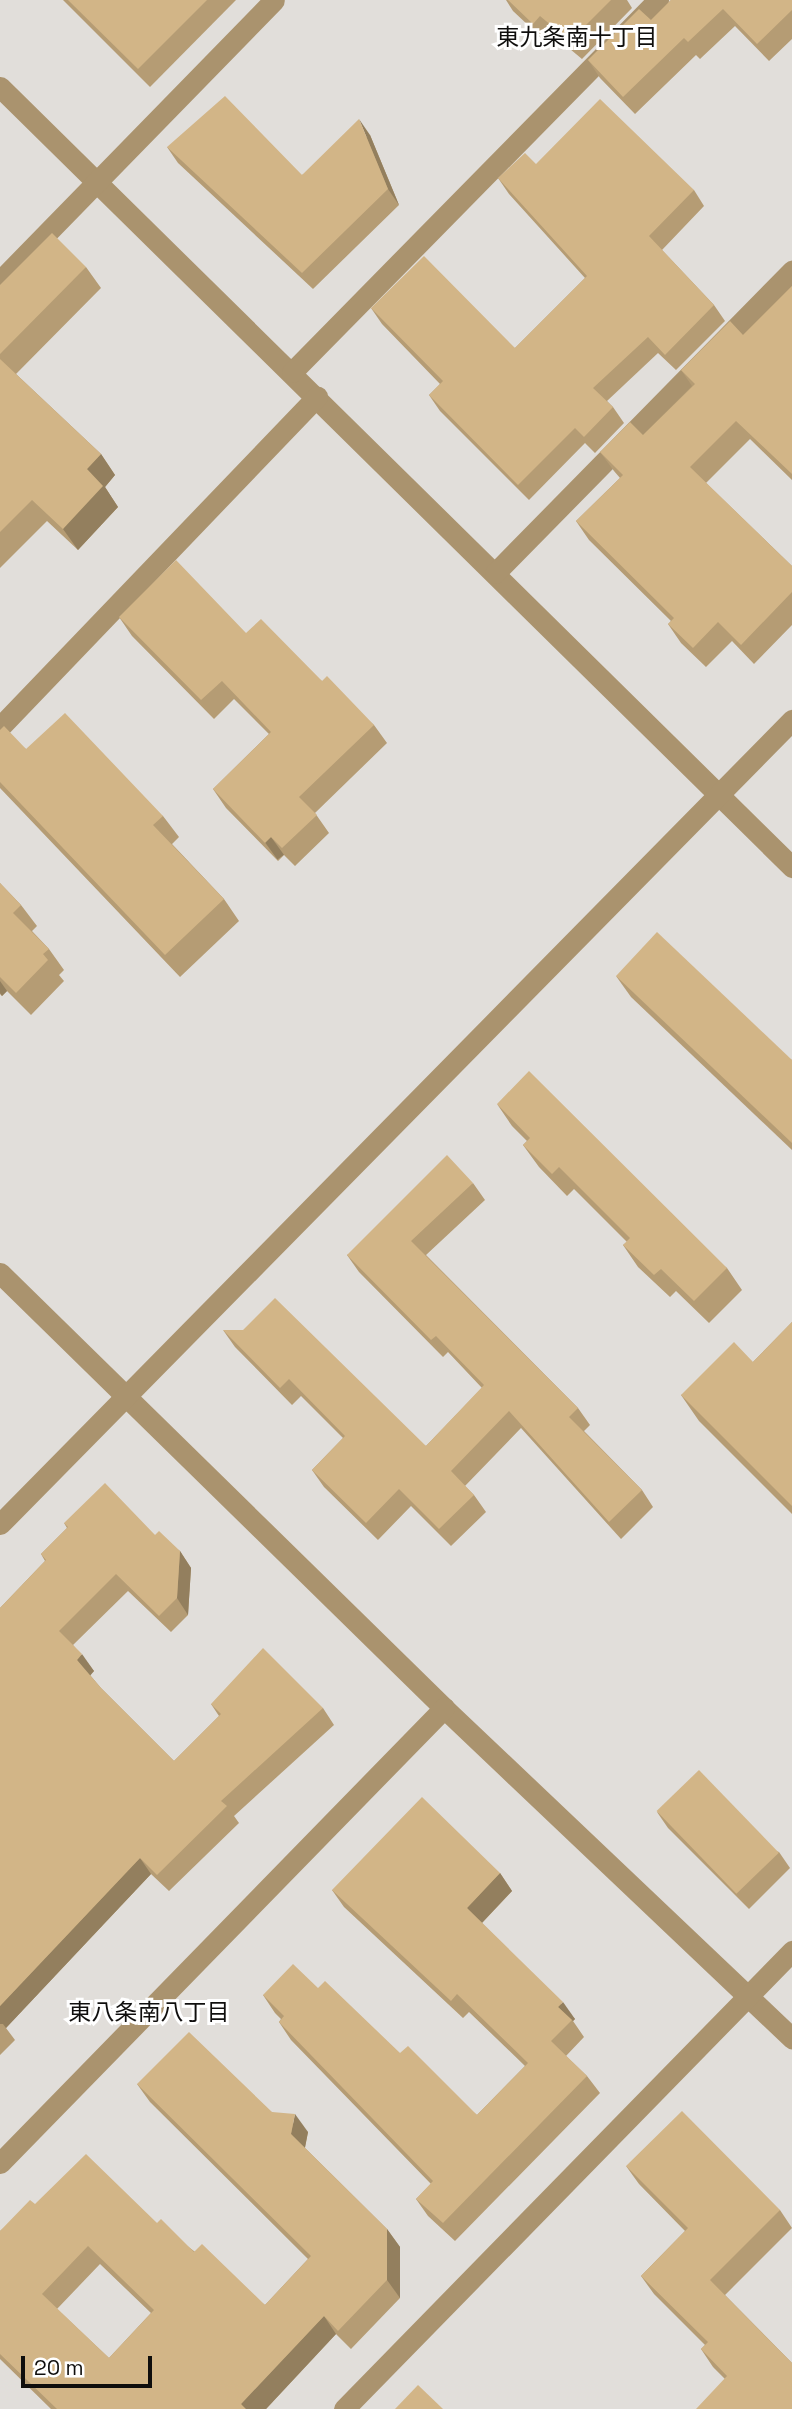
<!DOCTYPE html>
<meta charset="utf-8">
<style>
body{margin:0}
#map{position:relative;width:792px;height:2409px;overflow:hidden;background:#e1deda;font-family:"Space Grotesk","Noto Sans JP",sans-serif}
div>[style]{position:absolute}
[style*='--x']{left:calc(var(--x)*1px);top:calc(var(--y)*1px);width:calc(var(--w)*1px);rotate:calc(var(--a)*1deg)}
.minor>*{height:21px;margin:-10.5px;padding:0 10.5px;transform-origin:10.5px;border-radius:10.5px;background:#aa936e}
.wall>*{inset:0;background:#b59c74}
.shaded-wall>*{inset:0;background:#937f5e;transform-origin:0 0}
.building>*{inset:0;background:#d2b587;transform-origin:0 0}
span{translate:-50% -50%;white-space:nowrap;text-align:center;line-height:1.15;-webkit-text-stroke:6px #fff;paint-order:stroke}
.neighbourhood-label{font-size:23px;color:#0f0e0d}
.scale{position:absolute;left:21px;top:2356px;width:131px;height:32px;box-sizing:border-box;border:4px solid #0f0e0d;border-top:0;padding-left:9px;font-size:21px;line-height:24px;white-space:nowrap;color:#0f0e0d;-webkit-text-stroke:5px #fff;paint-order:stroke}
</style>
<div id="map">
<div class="minor">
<i style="--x:0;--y:87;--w:1112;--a:44.56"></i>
<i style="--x:0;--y:281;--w:392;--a:-45.7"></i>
<i style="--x:292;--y:372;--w:522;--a:-45.47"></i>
<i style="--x:495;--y:573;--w:424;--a:-45.5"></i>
<i style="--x:0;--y:727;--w:458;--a:-46.2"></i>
<i style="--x:0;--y:1273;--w:622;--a:44.41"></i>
<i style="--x:444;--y:1708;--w:480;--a:43.5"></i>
<i style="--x:0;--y:1524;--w:1129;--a:-45.43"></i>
<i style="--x:0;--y:2163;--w:636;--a:-45.7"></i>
<i style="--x:344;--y:2409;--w:641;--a:-45.63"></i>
</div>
<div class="wall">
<i style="clip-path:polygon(63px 0,236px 0,150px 87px)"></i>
<i style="clip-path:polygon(506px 0,627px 0,632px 8px,582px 59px,552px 34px,545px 41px,513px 11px)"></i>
<i style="clip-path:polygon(671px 0,792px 0,792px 39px,769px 61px,735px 26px,700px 59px,696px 55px,635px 114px,600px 78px,588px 60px,651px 20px)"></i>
<i style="clip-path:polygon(370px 135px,399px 205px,313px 289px,178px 163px,167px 147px,302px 175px)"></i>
<i style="clip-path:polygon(536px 164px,694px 190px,704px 206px,662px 250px,714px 305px,725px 321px,676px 370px,658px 353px,607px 401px,613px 407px,624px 423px,595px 453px,585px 443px,529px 500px,440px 411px,429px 395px,440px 384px,382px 324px,371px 308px,515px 348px,585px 278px,509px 194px,498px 178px)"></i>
<i style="clip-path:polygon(86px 267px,101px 288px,16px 374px,101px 454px,115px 475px,105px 487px,118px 507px,78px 550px,47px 521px,0 568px,0 285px)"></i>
<i style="clip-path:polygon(792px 286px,792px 480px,750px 439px,706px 483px,792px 566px,792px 625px,754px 664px,732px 641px,706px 667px,681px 643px,668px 624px,671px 621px,589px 540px,576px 521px,620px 478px,614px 471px,600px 452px,643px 435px,692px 386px,681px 370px,743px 335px)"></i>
<i style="clip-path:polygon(119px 617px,246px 633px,322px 681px,374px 725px,387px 743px,315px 813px,329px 833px,295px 866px,284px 855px,278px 861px,226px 808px,213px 789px,269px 734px,234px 699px,214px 719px,132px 636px)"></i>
<i style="clip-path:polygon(0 730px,26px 749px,163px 816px,179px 837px,172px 844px,224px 899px,239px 921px,180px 977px,0 788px)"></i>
<i style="clip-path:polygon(0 883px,21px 905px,37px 926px,32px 931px,49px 949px,64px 970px,59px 975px,64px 981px,31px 1015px,7px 991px,2px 996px,0 994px)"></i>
<i style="clip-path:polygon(616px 976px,792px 1060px,792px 1150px,631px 997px)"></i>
<i style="clip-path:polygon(497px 1104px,727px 1268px,742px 1290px,709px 1323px,676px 1291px,670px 1297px,638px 1267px,623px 1245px,627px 1242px,574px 1189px,567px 1196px,539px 1167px,523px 1145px,527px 1141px,512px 1126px)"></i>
<i style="clip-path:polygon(473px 1183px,485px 1200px,426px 1255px,578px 1408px,590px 1425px,584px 1431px,642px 1490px,653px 1507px,621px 1539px,521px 1428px,465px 1486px,474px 1495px,486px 1512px,451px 1546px,411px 1506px,378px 1540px,324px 1487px,312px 1470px,343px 1438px,301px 1396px,292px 1405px,235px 1347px,223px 1330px,426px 1446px,482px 1388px,448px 1352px,443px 1357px,359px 1272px,347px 1255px)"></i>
<i style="clip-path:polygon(792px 1322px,792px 1514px,699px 1421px,681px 1395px,753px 1362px)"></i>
<i style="clip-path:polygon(64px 1523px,155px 1535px,180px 1551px,191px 1568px,188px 1615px,171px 1632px,128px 1591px,73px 1645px,94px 1671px,90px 1675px,101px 1688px,174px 1761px,219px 1716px,211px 1704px,323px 1708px,334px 1725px,234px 1816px,239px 1823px,169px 1891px,151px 1874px,6px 2028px,15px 2040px,0 2055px,0 1608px,45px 1561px,41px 1554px,67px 1528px)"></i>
<i style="clip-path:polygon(657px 1812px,779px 1852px,790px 1868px,749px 1909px,668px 1828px)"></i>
<i style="clip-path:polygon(500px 1873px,512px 1891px,482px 1923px,575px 2019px,573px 2021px,584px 2037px,566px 2056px,587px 2076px,600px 2093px,455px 2241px,428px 2216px,416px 2199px,431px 2184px,291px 2040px,279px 2022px,281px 2019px,275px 2013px,263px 1995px,318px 1988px,477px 2115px,525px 2066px,469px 2012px,463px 2018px,344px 1907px,332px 1890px)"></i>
<i style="clip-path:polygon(evenodd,137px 2084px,272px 2112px,308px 2132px,305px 2148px,387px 2229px,400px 2247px,400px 2298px,351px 2349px,336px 2334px,266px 2409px,51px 2409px,0 2359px,0 2231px,35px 2204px,157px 2223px,265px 2305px,308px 2259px,150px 2102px,137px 2084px,100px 2264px,151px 2313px,109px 2358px,57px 2309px,100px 2264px)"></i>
<i style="clip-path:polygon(626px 2166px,780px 2210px,792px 2228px,725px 2295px,792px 2363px,725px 2379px,713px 2367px,701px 2349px,705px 2345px,654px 2294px,641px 2276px,685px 2231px,639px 2184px)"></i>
</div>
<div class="shaded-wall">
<i style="clip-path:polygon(359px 119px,370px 135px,399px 205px,388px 189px)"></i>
<i style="clip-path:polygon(101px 454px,115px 475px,105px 487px,118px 507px,78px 550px,63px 529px,87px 469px)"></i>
<i style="left:271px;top:837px;width:22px;height:8px;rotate:54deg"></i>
<i style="clip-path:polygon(0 981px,7px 991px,2px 996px,0 993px)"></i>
<i style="clip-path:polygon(180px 1551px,191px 1568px,188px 1615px,177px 1598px)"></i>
<i style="clip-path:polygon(82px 1654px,94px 1671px,89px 1677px,77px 1660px)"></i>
<i style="clip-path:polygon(140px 1858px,151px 1874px,6px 2028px,3px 2024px,0 2024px,0 2006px)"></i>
<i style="clip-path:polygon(500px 1873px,512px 1891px,479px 1926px,467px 1908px)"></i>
<i style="clip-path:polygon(563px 2002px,575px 2019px,573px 2021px,558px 2007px)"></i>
<i style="clip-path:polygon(295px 2114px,308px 2132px,304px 2152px,291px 2134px)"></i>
<i style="clip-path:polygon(387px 2229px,400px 2247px,400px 2298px,387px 2280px)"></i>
<i style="clip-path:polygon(324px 2316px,336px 2334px,266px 2409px,244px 2409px,241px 2404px)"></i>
</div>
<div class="building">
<i style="clip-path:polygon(68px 0,207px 0,138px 69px)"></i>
<i style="clip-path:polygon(508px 0,611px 0,570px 41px,540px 16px,533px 24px)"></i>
<i style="clip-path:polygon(671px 0,792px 0,792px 10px,757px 44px,723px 9px,688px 42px,684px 38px,623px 97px,588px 60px,639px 9px,651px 20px)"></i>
<i style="clip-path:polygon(225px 96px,302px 175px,359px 119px,388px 189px,302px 273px,167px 147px)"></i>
<i style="clip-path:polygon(600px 99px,694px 190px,649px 236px,714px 305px,665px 355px,648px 337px,593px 388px,613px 407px,584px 437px,575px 428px,518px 485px,429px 395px,443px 381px,371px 308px,424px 256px,515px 348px,587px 276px,498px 178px,525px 153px,536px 164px)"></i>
<i style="clip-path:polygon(52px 233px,86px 267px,0 354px,0 285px)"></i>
<i style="clip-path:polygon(792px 286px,792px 474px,736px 421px,690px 467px,792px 566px,792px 592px,741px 645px,718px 622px,693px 648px,668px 624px,674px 618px,576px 521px,623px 475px,600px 452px,630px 422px,643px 435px,695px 384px,681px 370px,730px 321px,743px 335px)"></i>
<i style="clip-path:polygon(0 359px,101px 454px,87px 469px,103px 486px,63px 529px,32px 500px,0 532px)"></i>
<i style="clip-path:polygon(176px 560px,246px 633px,261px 619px,322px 681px,327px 676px,374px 725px,299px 797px,317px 815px,282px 848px,271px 837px,265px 843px,213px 789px,271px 732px,222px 681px,201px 700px,119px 617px)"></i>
<i style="clip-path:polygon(65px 713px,163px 816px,153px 825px,224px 899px,165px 955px,0 782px,0 730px,4px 726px,26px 749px)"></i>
<i style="clip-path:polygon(0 883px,21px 905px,13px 913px,49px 949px,43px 954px,48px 960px,16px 993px,0 977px)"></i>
<i style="clip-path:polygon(657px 932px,792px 1060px,792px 1143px,616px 976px)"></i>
<i style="clip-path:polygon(529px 1071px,727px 1268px,694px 1301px,661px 1269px,654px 1275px,623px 1245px,630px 1238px,559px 1167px,552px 1174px,523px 1145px,530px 1138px,497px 1104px)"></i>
<i style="clip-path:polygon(447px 1155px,473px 1183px,411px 1241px,578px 1408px,569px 1417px,642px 1490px,609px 1522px,509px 1411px,451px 1471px,474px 1495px,439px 1529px,399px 1489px,366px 1523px,312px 1470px,345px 1436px,289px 1379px,280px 1388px,223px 1330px,243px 1330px,275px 1298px,426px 1446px,484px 1385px,436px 1336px,431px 1340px,347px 1255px)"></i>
<i style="clip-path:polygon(792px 1322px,792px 1506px,681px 1395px,734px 1342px,753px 1362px)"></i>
<i style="clip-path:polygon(105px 1483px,155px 1535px,159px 1531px,180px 1551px,177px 1598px,159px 1616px,116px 1574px,59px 1631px,82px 1654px,77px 1660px,101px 1688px,174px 1761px,221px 1714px,211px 1704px,263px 1648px,323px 1708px,221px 1801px,227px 1806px,157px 1875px,140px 1858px,0 2006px,0 1608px,46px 1560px,41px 1554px,68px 1527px,64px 1523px)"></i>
<i style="left:699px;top:1770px;width:115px;height:59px;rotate:46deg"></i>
<i style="clip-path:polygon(422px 1797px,500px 1873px,467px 1908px,563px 2002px,558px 2007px,572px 2020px,551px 2041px,587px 2076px,443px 2223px,416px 2199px,433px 2181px,279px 2022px,284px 2016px,263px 1995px,293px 1964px,318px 1988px,325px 1981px,400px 2053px,408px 2046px,477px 2115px,528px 2063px,457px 1994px,451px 2001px,332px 1890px)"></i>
<i style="clip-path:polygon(evenodd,189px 2032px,272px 2112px,295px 2114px,291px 2134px,387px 2229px,387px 2280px,338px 2331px,324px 2316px,241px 2404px,246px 2409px,57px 2409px,0 2354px,0 2231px,30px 2200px,35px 2204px,86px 2154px,157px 2223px,161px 2219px,194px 2252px,202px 2244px,265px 2305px,311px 2256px,137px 2084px,189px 2032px,88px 2246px,154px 2310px,109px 2358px,42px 2294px,88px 2246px)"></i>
<i style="clip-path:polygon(682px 2111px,780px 2210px,710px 2280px,792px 2363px,792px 2409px,696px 2409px,727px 2376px,701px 2349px,708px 2342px,641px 2276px,688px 2228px,626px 2166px)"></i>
<i style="clip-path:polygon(418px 2385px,443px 2409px,395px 2409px)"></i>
</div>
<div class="neighbourhood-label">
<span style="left:577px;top:37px">東九条南十丁目</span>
<span style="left:149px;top:2012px">東八条南八丁目</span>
</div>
<div class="scale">20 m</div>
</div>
